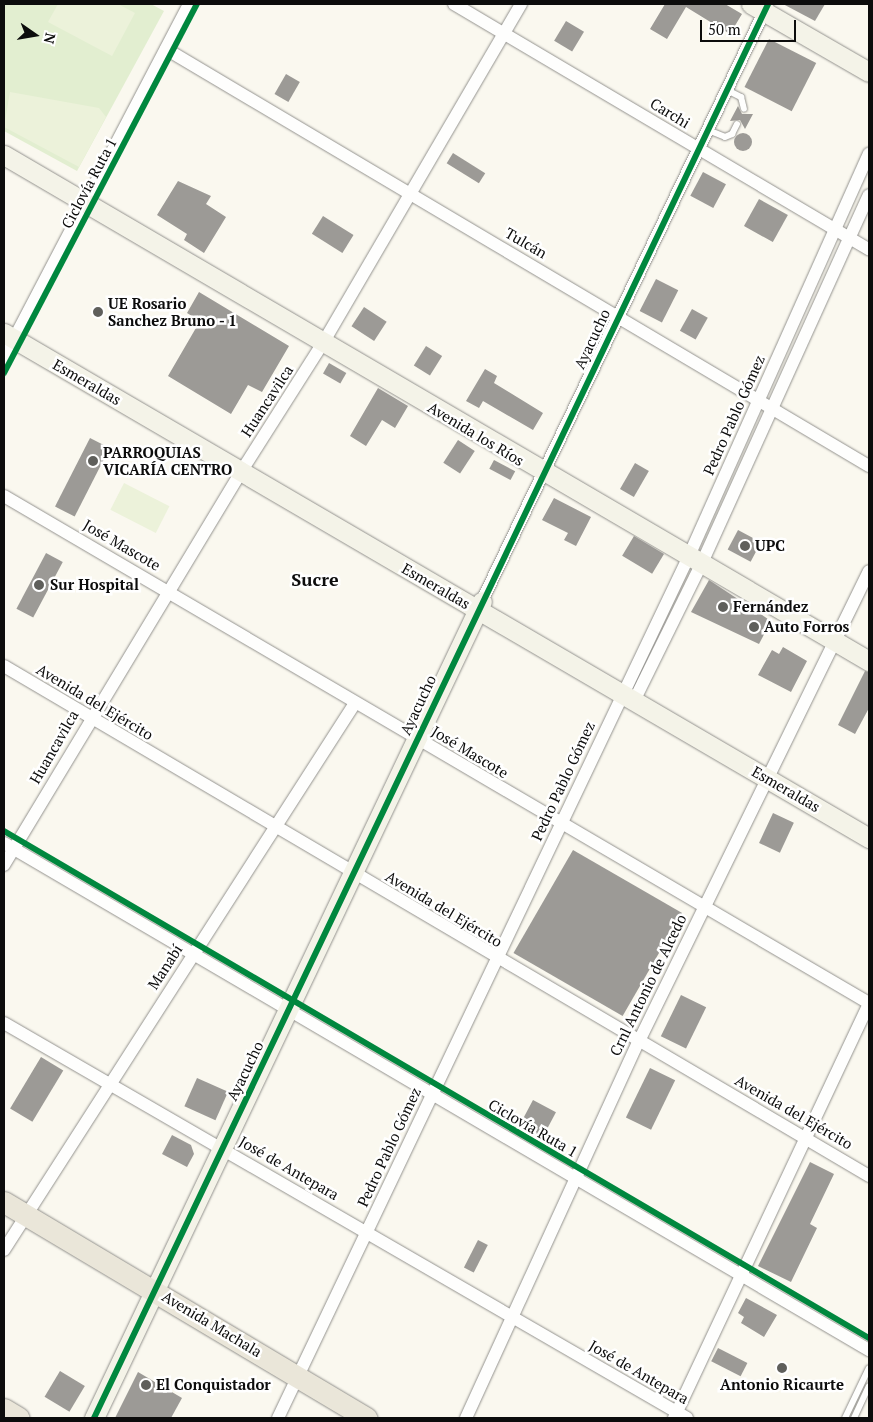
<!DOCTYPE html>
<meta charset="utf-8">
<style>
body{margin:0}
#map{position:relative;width:873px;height:1422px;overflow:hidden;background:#faf8ef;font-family:"PT Serif",serif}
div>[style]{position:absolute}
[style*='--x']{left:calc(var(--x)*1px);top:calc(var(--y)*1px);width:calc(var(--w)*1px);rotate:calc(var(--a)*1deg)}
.green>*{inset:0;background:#e2eed0}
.pitch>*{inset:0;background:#ecf2da;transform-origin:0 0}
.building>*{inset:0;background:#9c9a96;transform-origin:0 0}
.round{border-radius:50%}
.roads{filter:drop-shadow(0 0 1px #93928e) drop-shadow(0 0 1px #93928e)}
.lane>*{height:6px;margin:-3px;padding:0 3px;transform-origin:3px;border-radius:3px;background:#fefefd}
.street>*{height:12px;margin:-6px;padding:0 6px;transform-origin:6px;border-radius:6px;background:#fefefd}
.secondary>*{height:19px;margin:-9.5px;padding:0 9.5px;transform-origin:9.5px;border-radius:9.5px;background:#f4f3e8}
.primary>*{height:21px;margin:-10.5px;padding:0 10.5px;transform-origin:10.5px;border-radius:10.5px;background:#eae6d9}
.cycleway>*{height:6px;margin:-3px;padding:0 3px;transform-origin:3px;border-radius:3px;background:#00873e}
.dots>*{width:14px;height:14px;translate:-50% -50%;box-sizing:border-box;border:2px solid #fff;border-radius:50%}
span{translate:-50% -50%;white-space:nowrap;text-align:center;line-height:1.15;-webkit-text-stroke:5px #fff;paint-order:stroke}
.street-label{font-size:15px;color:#0c0c0c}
.poi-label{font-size:15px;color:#0c0c0c;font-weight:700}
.left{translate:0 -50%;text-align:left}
.quarter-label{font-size:18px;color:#0c0c0c;font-weight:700}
.frame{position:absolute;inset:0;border:5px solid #0c0c0c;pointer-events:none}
.north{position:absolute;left:10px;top:10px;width:50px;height:50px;-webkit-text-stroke:4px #fff;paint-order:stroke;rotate:103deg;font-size:14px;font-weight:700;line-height:20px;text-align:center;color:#0c0c0c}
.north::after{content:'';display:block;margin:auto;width:18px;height:22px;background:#0c0c0c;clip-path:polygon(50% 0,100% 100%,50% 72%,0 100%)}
.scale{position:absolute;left:700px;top:20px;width:96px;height:22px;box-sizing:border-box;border:2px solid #0c0c0c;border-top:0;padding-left:6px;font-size:15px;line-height:18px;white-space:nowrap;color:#0c0c0c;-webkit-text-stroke:4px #fff;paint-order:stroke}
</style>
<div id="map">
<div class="green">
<i style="clip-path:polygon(4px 4px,151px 4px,164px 11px,77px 171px,4px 131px)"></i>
</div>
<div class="pitch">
<i style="clip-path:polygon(58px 4px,118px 4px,135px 13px,112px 56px,48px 22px)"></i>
<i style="clip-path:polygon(10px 92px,99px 108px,106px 117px,79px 167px,4px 127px)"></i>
<i style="left:124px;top:483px;width:51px;height:30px;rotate:27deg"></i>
</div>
<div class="building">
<i style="clip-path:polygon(665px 4px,725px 4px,742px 14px,730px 34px,686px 7px,667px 39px,650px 29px)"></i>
<i style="clip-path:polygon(783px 4px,825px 4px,815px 21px)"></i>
<i style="left:566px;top:21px;width:21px;height:23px;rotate:31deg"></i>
<i style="left:769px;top:39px;width:53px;height:54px;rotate:27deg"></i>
<i style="left:286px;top:74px;width:16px;height:23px;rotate:30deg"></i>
<i style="clip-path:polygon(738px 106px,742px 114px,753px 114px,745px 129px,740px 120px,730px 121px)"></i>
<i class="round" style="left:734px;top:133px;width:18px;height:18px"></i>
<i style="left:453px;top:153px;width:38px;height:12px;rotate:32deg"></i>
<i style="left:703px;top:172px;width:26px;height:27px;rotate:28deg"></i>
<i style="clip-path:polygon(178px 181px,211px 196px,206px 204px,226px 217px,204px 253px,184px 240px,187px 234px,157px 215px)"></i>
<i style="left:759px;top:199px;width:33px;height:31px;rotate:29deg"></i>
<i style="left:323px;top:216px;width:36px;height:21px;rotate:32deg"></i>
<i style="left:656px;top:279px;width:25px;height:36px;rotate:27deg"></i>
<i style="clip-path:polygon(199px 292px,289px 346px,262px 392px,248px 385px,231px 414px,168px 376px,200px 321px,187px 313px)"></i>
<i style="left:364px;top:307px;width:27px;height:23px;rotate:33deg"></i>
<i style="left:692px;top:309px;width:18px;height:25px;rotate:29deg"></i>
<i style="left:426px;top:346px;width:19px;height:23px;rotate:32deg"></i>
<i style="left:329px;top:363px;width:20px;height:12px;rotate:30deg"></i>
<i style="clip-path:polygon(485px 369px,497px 376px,494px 383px,543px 413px,533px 430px,483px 401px,479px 408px,466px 401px)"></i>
<i style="clip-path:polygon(378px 388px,408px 406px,395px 428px,382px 420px,366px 446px,350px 436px)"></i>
<i style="left:90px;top:438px;width:22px;height:77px;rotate:27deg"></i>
<i style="left:458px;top:440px;width:20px;height:27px;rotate:33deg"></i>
<i style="left:494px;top:460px;width:24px;height:10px;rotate:28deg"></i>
<i style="left:635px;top:463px;width:16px;height:30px;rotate:30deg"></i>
<i style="clip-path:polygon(554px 498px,591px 517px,576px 546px,564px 540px,568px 533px,542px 520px)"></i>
<i style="left:738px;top:530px;width:26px;height:22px;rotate:28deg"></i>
<i style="left:634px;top:536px;width:35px;height:23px;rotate:31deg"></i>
<i style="left:46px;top:553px;width:19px;height:63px;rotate:28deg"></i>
<i style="clip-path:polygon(709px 580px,771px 621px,759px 644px,691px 612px)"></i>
<i style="clip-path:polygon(783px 647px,807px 661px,791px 692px,758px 675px,772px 650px,779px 654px)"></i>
<i style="clip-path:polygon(865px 671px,869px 672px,869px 708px,855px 734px,838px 725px)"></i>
<i style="left:773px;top:813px;width:23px;height:33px;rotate:25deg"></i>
<i style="left:573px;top:850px;width:126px;height:119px;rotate:30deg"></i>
<i style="left:681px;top:995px;width:28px;height:46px;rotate:26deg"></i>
<i style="left:41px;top:1057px;width:26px;height:60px;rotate:31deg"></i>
<i style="left:650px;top:1068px;width:28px;height:55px;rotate:26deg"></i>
<i style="left:197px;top:1078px;width:34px;height:31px;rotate:24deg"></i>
<i style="left:533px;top:1100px;width:26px;height:30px;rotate:28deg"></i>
<i style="clip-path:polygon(172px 1135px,191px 1145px,194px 1154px,187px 1167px,162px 1154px)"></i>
<i style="clip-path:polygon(810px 1162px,834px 1174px,810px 1224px,817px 1228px,791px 1282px,758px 1266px)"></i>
<i style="left:478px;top:1240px;width:11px;height:31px;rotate:27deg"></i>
<i style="clip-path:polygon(746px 1298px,777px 1315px,764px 1337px,741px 1323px,744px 1317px,738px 1313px)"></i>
<i style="left:718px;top:1348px;width:33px;height:15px;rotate:27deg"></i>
<i style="left:60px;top:1371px;width:29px;height:30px;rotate:31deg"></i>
<i style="clip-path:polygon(138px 1372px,182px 1398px,171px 1418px,115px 1418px)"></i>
</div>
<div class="roads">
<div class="lane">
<i style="--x:727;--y:90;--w:16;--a:27"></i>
<i style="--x:741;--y:97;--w:12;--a:76"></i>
<i style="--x:708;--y:130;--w:18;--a:22"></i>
<i style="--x:725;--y:137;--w:8;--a:-23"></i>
<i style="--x:732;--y:134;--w:11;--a:-63"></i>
<i style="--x:845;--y:1418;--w:55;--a:-64.4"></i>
<i style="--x:854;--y:1418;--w:35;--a:-65"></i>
</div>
<div class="street">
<i style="--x:454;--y:4;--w:482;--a:30.6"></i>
<i style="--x:166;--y:49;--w:817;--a:30.68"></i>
<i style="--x:4;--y:358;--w:399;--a:-62.4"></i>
<i style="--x:4;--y:496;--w:1003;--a:30.38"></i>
<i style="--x:482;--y:601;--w:660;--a:-64.41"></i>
<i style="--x:4;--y:666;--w:1004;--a:30.52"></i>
<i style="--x:634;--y:701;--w:152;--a:-63.8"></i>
<i style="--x:701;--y:565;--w:406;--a:-65.6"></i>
<i style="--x:4;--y:843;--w:1003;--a:30.38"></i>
<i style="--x:4;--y:865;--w:459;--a:-58.9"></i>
<i style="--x:241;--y:472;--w:153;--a:-57.6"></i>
<i style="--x:323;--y:343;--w:393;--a:-59.7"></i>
<i style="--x:4;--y:1023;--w:789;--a:30.04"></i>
<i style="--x:4;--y:1250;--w:650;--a:-57.31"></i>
<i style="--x:278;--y:1418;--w:953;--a:-64.51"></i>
<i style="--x:688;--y:558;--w:443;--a:-65.9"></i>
<i style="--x:466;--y:1418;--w:415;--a:-65.4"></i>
<i style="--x:639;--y:1041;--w:523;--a:-63.92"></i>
<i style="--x:674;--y:1418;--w:459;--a:-64.8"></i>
</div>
<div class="secondary">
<i style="--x:751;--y:4;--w:136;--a:30"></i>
<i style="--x:4;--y:155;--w:1002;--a:30.33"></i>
<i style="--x:4;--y:333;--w:1002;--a:30.28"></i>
<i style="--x:94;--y:1418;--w:904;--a:-64.6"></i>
</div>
<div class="primary">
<i style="--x:4;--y:1202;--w:422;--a:30.8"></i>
<i style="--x:4;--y:1409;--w:17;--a:31"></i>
</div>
</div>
<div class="cycleway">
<i style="--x:4;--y:373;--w:416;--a:-62.4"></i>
<i style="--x:4;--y:831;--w:1003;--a:30.38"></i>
<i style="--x:94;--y:1418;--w:1566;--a:-64.51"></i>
</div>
<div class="dots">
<i style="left:98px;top:312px;background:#5f5f5b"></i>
<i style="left:93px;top:461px;background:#5f5f5b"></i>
<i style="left:745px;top:546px;background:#5f5f5b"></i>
<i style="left:39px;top:585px;background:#5f5f5b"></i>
<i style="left:723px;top:607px;background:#5f5f5b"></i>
<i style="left:754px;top:627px;background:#5f5f5b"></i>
<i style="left:782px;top:1368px;background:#5f5f5b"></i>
<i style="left:146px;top:1385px;background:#5f5f5b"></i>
</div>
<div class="street-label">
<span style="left:670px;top:113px;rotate:31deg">Carchi</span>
<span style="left:89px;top:183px;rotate:-62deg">Ciclovía Ruta 1</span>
<span style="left:526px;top:243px;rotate:30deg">Tulcán</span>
<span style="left:592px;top:339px;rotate:-65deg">Ayacucho</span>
<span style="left:87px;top:382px;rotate:30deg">Esmeraldas</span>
<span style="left:267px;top:401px;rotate:-57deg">Huancavilca</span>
<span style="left:734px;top:415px;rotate:-66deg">Pedro Pablo Gómez</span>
<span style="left:476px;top:434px;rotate:31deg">Avenida los Ríos</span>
<span style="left:122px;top:545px;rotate:30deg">José Mascote</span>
<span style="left:436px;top:586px;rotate:30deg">Esmeraldas</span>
<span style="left:95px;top:702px;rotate:31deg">Avenida del Ejército</span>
<span style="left:418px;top:705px;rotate:-65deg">Ayacucho</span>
<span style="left:54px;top:747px;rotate:-60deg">Huancavilca</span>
<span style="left:470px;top:752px;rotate:31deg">José Mascote</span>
<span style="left:563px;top:781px;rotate:-65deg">Pedro Pablo Gómez</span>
<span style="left:786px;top:789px;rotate:30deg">Esmeraldas</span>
<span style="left:444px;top:909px;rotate:31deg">Avenida del Ejército</span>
<span style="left:165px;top:967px;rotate:-57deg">Manabí</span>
<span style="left:648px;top:985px;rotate:-64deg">Crnl Antonio de Alcedo</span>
<span style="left:245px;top:1071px;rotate:-64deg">Ayacucho</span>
<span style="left:794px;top:1112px;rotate:30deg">Avenida del Ejército</span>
<span style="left:533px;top:1128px;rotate:30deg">Ciclovía Ruta 1</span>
<span style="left:389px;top:1147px;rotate:-65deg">Pedro Pablo Gómez</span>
<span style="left:289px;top:1168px;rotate:30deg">José de Antepara</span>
<span style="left:212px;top:1324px;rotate:31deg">Avenida Machala</span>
<span style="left:639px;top:1372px;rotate:30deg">José de Antepara</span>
</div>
<div class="poi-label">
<span class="left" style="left:108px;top:312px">UE Rosario<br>Sanchez Bruno - 1</span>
<span class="left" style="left:103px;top:461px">PARROQUIAS<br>VICARÍA CENTRO</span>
<span class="left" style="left:755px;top:546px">UPC</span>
<span class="left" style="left:50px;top:585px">Sur Hospital</span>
<span class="left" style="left:733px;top:607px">Fernández</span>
<span class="left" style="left:764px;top:627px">Auto Forros</span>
<span class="left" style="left:156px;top:1385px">El Conquistador</span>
<span style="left:782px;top:1385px">Antonio Ricaurte</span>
</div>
<div class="quarter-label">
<span style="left:315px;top:579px">Sucre</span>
</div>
<div class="frame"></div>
<div class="north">N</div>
<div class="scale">50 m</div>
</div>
